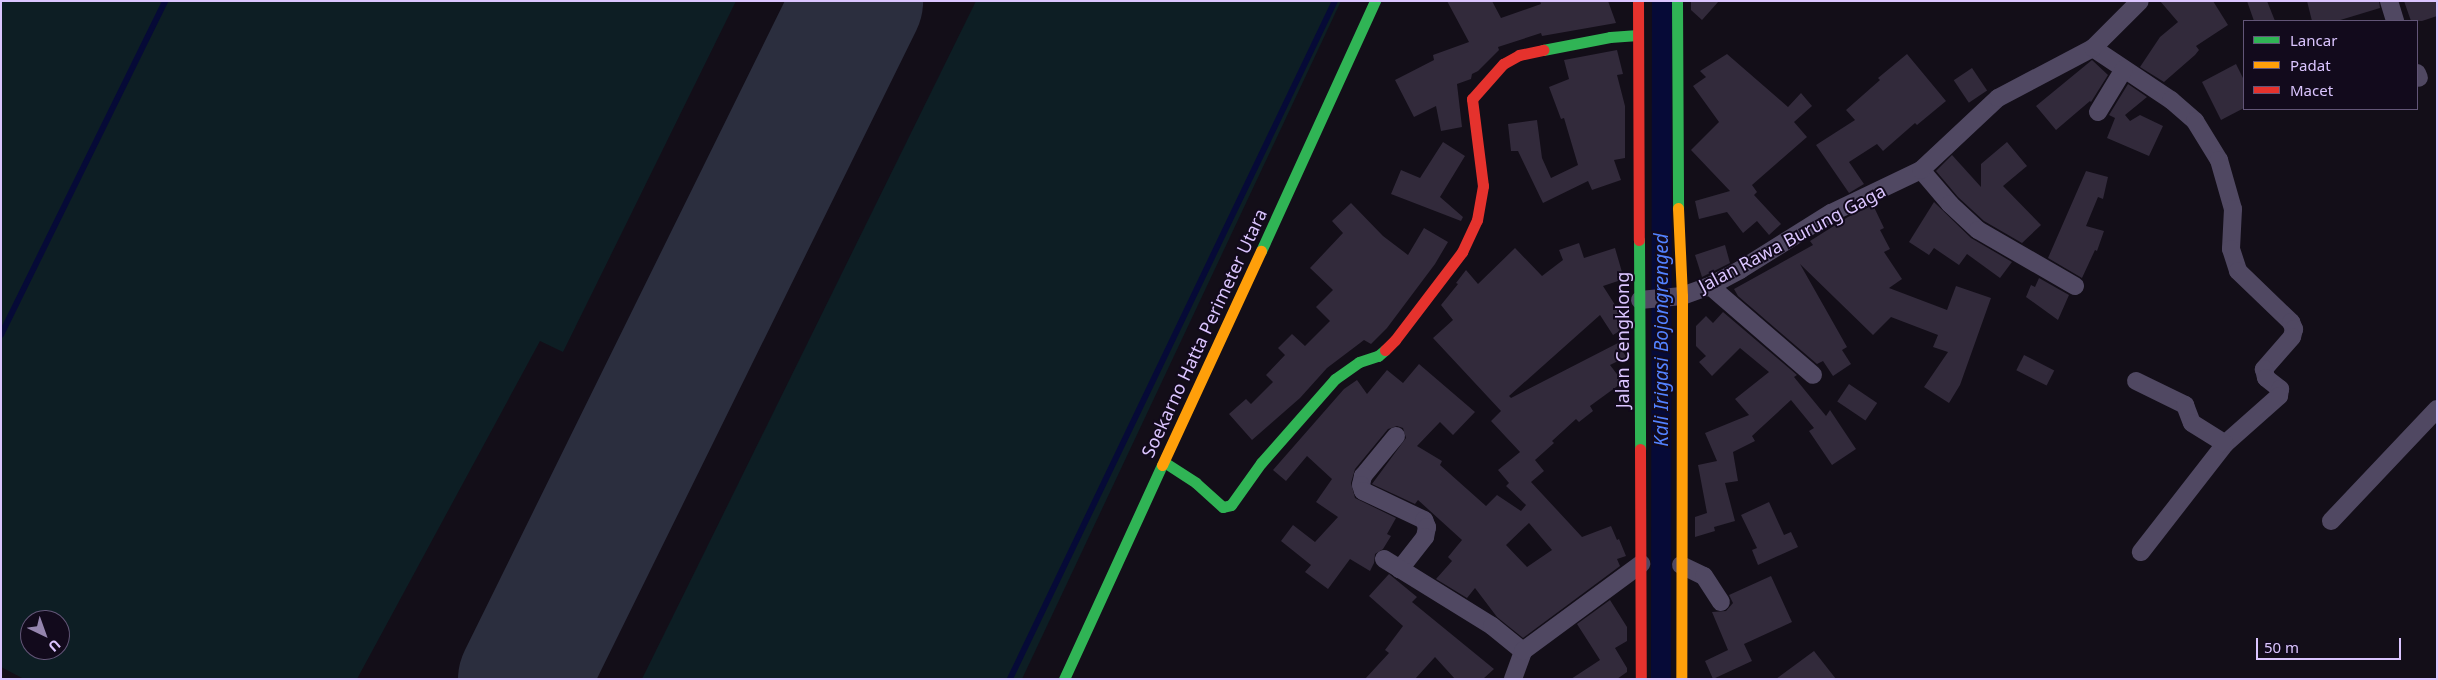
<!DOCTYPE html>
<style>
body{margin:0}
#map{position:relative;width:2438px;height:680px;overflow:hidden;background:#130e18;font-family:"Noto Sans",sans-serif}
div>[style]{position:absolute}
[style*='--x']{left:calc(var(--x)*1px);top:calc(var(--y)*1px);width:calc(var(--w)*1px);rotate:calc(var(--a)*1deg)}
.green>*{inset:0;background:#0d1e24}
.stream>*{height:5.5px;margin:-2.75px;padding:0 2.75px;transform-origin:2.75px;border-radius:2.75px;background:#060a37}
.canal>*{height:20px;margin:-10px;padding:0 10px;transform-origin:10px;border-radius:10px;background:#060a37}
.runway>*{height:131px;margin:-65.5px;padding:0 65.5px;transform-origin:65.5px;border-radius:65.5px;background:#2b2e3e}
.building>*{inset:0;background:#322a3b;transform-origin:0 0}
.street>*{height:18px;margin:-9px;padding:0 9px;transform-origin:9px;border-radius:9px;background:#504862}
.fast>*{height:11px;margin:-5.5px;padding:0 5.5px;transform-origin:5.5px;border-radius:5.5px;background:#30b455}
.slow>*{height:11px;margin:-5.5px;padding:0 5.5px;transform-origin:5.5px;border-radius:5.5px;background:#ff9f0a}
.jam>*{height:11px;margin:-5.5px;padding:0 5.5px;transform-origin:5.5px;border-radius:5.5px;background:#e5322d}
span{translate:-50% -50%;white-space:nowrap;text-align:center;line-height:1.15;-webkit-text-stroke:4px #120a1c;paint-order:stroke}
.street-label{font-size:18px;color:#dbc5ff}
.water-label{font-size:19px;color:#5382ff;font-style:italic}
.frame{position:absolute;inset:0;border:2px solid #dbc5ff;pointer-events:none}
.legend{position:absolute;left:2243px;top:20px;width:175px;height:90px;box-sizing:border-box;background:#120a1c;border:1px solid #625577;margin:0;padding:6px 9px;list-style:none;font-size:15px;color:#dbc5ff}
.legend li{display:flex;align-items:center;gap:10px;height:25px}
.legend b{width:25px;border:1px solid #625577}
.north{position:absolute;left:20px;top:610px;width:50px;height:50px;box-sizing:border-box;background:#120a1c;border:1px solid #625577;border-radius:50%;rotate:138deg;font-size:14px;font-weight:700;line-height:20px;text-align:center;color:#dbc5ff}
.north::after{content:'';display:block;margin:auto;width:18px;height:22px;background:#9585ae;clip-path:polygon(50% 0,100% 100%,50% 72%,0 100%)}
.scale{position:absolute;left:2256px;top:638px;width:145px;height:22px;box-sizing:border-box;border:2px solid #dbc5ff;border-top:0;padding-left:6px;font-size:15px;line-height:18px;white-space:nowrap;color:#dbc5ff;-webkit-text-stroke:4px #120a1c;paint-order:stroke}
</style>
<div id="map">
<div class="green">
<i style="clip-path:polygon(evenodd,1px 1px,736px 1px,563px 352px,540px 341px,357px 679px,24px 679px,1px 667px,1px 1px,30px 620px,60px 620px,60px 650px,30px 650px,30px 620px)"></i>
<i style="clip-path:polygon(976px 1px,1341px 1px,1022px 679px,642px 679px)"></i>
</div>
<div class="stream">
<i style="--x:1;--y:335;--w:372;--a:-63.8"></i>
<i style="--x:1010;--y:679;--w:752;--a:-64.39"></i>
</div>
<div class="canal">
<i style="--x:1661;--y:679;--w:678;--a:-89.92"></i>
</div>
<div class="runway">
<i style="--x:523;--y:679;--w:756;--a:-63.77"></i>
</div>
<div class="building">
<i style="clip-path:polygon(1447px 1px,1492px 1px,1501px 18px,1541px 4px,1540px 1px,1608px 1px,1616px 23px,1542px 36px,1541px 33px,1498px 47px,1499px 50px,1478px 71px,1472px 74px,1471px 79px,1457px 84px,1462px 127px,1441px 131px,1436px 106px,1414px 117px,1395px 80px,1434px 60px,1433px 55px,1469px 42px)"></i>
<i style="clip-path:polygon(1691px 1px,1719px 1px,1702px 20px,1691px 10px)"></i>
<i style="clip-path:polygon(2160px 1px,2213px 1px,2228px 25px,2196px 46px,2199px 50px,2195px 55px,2164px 82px,2140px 67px,2160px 37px,2178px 22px)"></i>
<i style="clip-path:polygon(2247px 1px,2267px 1px,2275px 21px,2254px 21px)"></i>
<i style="clip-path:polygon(2307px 1px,2379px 1px,2380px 8px,2337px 21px,2312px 21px)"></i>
<i style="clip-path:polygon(2404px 1px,2437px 1px,2437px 16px,2422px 21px,2411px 21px)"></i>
<i style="clip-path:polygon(1617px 50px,1623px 74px,1617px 75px,1625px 106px,1625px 158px,1614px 160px,1621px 180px,1592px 190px,1588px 181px,1543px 203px,1518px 151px,1511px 151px,1508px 124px,1537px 120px,1542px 158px,1551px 178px,1578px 165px,1564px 118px,1561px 119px,1549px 87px,1569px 79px,1564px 60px)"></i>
<i style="clip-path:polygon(1727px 54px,1788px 107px,1801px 93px,1812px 106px,1794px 122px,1807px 137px,1752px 185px,1757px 192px,1754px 195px,1781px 224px,1769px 235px,1757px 221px,1743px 233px,1727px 212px,1699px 219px,1695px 201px,1730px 191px,1691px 150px,1719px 122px,1693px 86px,1706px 77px,1700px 71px)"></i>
<i style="clip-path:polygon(1907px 54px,1946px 101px,1917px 125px,1915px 123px,1883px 151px,1877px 144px,1849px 162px,1864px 184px,1849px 193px,1816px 145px,1855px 120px,1846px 110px,1880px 80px,1878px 78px)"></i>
<i style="clip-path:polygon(2092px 60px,2108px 75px,2091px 102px,2090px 101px,2056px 130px,2036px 106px)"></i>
<i style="clip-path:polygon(2236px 64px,2244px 80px,2244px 108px,2221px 120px,2202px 82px)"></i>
<i style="left:1972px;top:68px;width:27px;height:22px;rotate:56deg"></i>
<i style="clip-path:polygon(2128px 84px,2147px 97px,2125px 115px,2130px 121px,2140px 115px,2163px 126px,2149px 156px,2107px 138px,2115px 118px,2109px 115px)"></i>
<i style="clip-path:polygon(1443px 142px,1465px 156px,1440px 197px,1463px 217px,1461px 221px,1391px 194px,1401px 170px,1420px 178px)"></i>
<i style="clip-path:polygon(2007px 142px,2027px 166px,2003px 186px,2041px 225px,2022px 243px,1984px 221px,1958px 197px,1936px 171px,1952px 155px,1981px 187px,1981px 164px)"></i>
<i style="clip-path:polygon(2086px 171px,2108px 177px,2103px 199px,2098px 197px,2086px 226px,2104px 231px,2097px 251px,2095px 250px,2082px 278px,2048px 258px)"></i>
<i style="clip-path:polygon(1934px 202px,1971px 238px,2012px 262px,2000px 278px,1967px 254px,1959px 265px,1934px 248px,1929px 255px,1909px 242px)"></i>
<i style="clip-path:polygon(1351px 203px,1383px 236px,1408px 255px,1424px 228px,1448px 242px,1435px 264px,1387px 328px,1371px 344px,1364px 340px,1327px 368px,1300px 398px,1252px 440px,1229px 414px,1246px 399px,1251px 404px,1273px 382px,1266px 375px,1285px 355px,1278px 348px,1292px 334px,1305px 346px,1330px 321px,1316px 307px,1333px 290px,1310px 268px,1343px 233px,1332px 221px)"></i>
<i style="clip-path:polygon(1873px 205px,1884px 228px,1880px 230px,1890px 249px,1884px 252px,1902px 279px,1889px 288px,1947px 310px,1956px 286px,1991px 298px,1960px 385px,1949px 403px,1924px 387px,1948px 352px,1933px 347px,1938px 335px,1891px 317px,1873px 335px,1800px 264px,1847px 347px,1842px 350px,1851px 364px,1833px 376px,1823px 361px,1817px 364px,1738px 296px,1734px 289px,1813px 245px,1810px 241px,1848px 217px)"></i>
<i style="clip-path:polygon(evenodd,1579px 243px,1584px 258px,1615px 248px,1624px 279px,1603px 286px,1626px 322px,1626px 327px,1613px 335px,1600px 315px,1509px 396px,1511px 398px,1618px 343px,1626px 357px,1610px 365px,1623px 382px,1590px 406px,1593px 411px,1579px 422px,1576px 419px,1552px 441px,1554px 443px,1535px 460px,1544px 471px,1531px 482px,1582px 537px,1611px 526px,1617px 540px,1619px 539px,1626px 556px,1617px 559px,1620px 566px,1523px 638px,1497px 617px,1475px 588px,1467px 598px,1436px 579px,1452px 561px,1448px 557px,1462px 540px,1418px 500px,1415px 504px,1372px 484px,1406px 438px,1403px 428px,1397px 426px,1388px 429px,1355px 469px,1351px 483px,1355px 498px,1396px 518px,1387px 534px,1391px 536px,1383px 549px,1375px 554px,1374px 563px,1370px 571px,1350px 559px,1328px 589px,1305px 572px,1311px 565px,1281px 541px,1293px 525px,1315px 542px,1338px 517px,1316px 502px,1332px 479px,1307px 456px,1286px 481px,1273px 470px,1344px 389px,1357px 380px,1367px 394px,1387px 370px,1403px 383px,1419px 364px,1475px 412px,1453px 435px,1440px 422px,1417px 446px,1442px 461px,1440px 465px,1486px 506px,1497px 495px,1521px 511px,1526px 505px,1506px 486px,1509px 483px,1498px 470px,1520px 452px,1491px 421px,1501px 411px,1433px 338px,1453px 320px,1441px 305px,1458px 284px,1456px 283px,1466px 270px,1478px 284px,1515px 248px,1542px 276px,1563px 260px,1559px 250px,1579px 243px,1529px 523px,1552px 550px,1527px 567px,1506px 545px,1529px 523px)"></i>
<i style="clip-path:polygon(1725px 245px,1730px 263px,1702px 277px,1695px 255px)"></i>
<i style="clip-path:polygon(2039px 278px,2069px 295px,2058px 320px,2026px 297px,2031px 285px,2035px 287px)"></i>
<i style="clip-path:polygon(1723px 312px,1797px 375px,1794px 377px,1826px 416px,1830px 410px,1856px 449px,1832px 465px,1809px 431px,1814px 428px,1791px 400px,1752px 436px,1755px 441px,1733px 452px,1738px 481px,1725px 483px,1735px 521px,1714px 527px,1715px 531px,1695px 537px,1695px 517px,1707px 513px,1698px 465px,1717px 461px,1705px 433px,1749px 415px,1735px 399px,1769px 372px,1740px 348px,1712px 376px,1699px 362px,1706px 356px,1696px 346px,1696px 326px,1706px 316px,1713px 323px)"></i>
<i style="left:2024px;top:355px;width:34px;height:17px;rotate:27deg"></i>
<i style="left:1849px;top:384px;width:34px;height:21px;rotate:34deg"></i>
<i style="clip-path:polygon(1769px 502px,1784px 535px,1791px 532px,1798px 547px,1758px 565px,1752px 550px,1757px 548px,1741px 515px)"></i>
<i style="clip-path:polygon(1389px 574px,1417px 597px,1412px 602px,1494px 669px,1483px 679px,1455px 679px,1435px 657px,1415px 679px,1365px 679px,1389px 653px,1385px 650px,1403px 626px,1369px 596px)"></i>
<i style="clip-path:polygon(1771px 576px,1792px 622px,1744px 644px,1752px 661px,1713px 679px,1705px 661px,1728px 650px,1712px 612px,1726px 611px,1733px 603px,1729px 595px)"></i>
<i style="clip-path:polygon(1610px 600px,1627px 627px,1627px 641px,1615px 648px,1627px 668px,1627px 672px,1617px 679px,1571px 679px,1600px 660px,1577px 624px)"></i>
<i style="clip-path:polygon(1814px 651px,1836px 679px,1776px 679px)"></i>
</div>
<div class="street">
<i style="--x:2389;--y:1;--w:21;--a:73"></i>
<i style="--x:2093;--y:48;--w:94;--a:33.7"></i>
<i style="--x:2171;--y:100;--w:32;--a:41"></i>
<i style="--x:2195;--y:121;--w:46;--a:58.4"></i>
<i style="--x:2219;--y:160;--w:51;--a:74.1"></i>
<i style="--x:2233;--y:209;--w:40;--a:92.9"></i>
<i style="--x:2231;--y:249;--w:23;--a:72"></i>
<i style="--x:2238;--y:271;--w:74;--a:43.9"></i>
<i style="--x:2291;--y:322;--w:8;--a:67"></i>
<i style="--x:2294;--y:329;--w:8;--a:104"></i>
<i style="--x:2292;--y:337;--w:43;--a:131.2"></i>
<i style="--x:2264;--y:369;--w:9;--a:77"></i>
<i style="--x:2266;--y:378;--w:18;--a:38"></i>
<i style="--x:2280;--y:389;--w:7;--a:98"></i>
<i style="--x:2279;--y:396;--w:72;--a:138.4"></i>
<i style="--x:2225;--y:444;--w:137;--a:127.9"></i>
<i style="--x:2417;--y:73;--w:5;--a:68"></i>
<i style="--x:2098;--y:112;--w:50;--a:-58.8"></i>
<i style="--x:1921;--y:170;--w:45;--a:49.5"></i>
<i style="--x:1950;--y:204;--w:38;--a:43"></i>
<i style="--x:1978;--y:230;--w:112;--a:30"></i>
<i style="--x:1710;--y:286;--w:136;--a:40.8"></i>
<i style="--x:1640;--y:300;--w:42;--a:-5.4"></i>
<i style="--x:1682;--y:296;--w:30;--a:-20"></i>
<i style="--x:1710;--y:286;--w:34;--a:-28"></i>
<i style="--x:1740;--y:270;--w:107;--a:-32.1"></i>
<i style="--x:1831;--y:213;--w:100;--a:-25.5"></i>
<i style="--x:1921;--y:170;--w:105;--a:-43.1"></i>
<i style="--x:1998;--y:98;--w:107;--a:-27.8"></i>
<i style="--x:2093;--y:48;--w:66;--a:-45"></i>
<i style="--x:2136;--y:381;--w:55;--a:26.1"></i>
<i style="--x:2185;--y:405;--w:19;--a:69"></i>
<i style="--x:2192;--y:423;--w:39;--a:32"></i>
<i style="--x:1396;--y:436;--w:52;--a:129.5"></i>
<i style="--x:1363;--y:476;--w:9;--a:103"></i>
<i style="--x:1361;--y:485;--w:6;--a:72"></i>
<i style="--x:1363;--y:491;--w:68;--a:25.4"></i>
<i style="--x:1424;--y:520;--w:8;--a:67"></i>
<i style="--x:1427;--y:527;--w:10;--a:101"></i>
<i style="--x:1425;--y:537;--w:41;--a:128"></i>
<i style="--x:2331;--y:521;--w:154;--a:-46.6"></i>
<i style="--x:1384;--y:559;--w:127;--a:31.8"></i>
<i style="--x:1492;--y:626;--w:40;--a:39"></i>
<i style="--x:1681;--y:565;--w:25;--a:26"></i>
<i style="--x:1704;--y:576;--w:31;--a:57"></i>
<i style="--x:1513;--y:679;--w:30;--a:-70"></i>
<i style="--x:1523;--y:651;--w:147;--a:-36.4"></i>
</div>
<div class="fast">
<i style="--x:1677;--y:1;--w:207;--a:89.7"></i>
<i style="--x:1543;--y:50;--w:68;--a:-11"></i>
<i style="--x:1610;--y:37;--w:28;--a:-4"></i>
<i style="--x:1639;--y:240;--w:209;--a:89.7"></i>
<i style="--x:1261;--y:251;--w:275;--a:-65.5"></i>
<i style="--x:1164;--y:462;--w:38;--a:33"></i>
<i style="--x:1196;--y:483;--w:36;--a:42"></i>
<i style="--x:1223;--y:507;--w:8;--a:-14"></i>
<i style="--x:1231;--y:505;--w:52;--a:-54.5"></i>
<i style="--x:1261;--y:463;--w:112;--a:-48.6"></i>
<i style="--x:1335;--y:379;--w:29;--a:-35"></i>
<i style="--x:1359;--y:362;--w:20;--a:-18"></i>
<i style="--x:1378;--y:356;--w:9;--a:-41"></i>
<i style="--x:1064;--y:679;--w:235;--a:-65.4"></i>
</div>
<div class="slow">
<i style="--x:1678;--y:208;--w:88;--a:87.4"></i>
<i style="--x:1682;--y:296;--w:383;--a:90.1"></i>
<i style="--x:1162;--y:465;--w:236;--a:-65.2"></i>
</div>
<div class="jam">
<i style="--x:1638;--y:1;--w:239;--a:89.8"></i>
<i style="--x:1385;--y:350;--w:14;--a:-45"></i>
<i style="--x:1395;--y:340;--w:111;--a:-52.7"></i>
<i style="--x:1462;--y:252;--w:35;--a:-65"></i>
<i style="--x:1477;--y:220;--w:35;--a:-80"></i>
<i style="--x:1483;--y:186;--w:88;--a:-97.2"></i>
<i style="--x:1472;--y:99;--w:47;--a:-48.5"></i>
<i style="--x:1503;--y:64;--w:18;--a:-29"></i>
<i style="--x:1519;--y:55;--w:25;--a:-12"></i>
<i style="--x:1640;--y:449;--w:230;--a:89.8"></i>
</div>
<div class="street-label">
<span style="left:1792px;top:238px;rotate:-28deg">Jalan Rawa Burung Gaga</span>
<span style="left:1204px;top:333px;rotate:-65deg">Soekarno Hatta Perimeter Utara</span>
<span style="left:1622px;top:340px;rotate:-90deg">Jalan Cengklong</span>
</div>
<div class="water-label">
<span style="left:1662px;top:340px;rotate:-90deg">Kali Irigasi Bojongrenged</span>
</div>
<div class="frame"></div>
<ul class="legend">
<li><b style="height:6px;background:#30b455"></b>Lancar</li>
<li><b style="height:6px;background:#ff9f0a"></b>Padat</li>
<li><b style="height:6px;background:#e5322d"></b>Macet</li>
</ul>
<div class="north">U</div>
<div class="scale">50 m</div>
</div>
